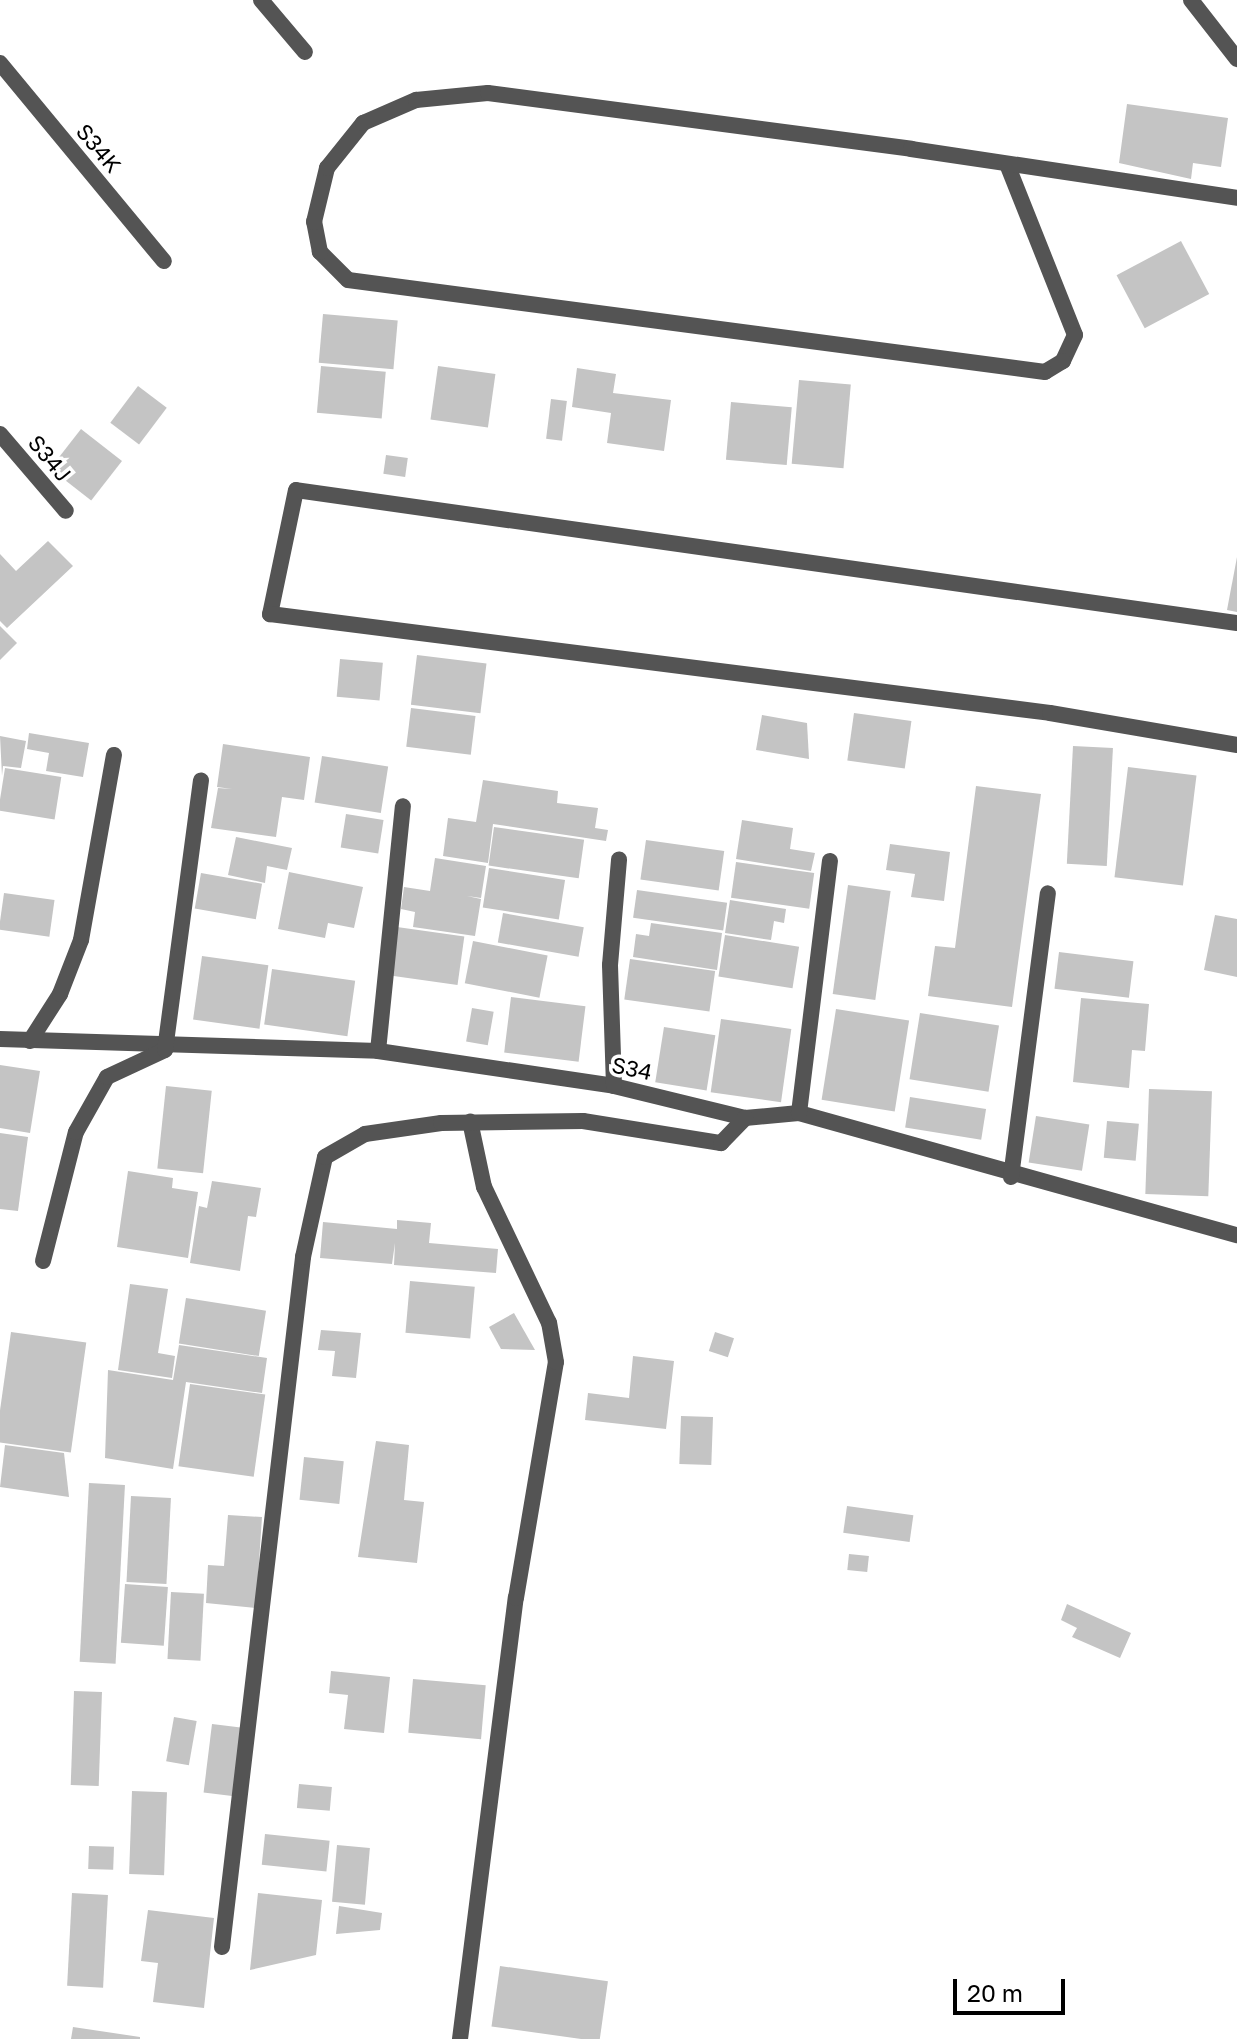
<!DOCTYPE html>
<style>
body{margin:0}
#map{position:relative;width:1237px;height:2039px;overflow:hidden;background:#fff;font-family:"Golos Text",sans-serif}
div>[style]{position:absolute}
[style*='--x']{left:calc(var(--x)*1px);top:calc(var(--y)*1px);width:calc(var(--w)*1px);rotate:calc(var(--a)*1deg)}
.building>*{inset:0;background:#c4c4c4;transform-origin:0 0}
.service>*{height:16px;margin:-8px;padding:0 8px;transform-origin:8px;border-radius:8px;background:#545454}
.minor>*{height:16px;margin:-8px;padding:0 8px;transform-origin:8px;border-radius:8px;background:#545454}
span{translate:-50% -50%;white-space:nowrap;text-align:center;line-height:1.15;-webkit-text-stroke:7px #fff;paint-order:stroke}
.street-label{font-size:22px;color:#000}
.scale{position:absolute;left:953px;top:1979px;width:112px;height:36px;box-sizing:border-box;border:4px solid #000;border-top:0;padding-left:10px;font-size:24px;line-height:28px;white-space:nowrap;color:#000;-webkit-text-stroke:6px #fff;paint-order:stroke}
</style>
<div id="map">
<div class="building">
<i style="clip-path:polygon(1127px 104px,1228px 118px,1221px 167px,1193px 163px,1191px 179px,1119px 163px)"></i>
<i style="left:1181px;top:241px;width:60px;height:73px;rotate:62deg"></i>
<i style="left:323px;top:314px;width:75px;height:49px;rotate:5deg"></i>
<i style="left:321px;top:366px;width:65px;height:47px;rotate:5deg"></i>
<i style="left:438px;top:366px;width:58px;height:54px;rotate:8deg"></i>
<i style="clip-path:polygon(577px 368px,616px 374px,613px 393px,671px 400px,664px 451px,607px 443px,611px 413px,572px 407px)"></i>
<i style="left:799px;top:380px;width:52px;height:84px;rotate:5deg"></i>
<i style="left:138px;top:386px;width:36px;height:46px;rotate:37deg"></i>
<i style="left:551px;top:399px;width:16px;height:40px;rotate:7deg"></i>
<i style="left:731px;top:402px;width:61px;height:58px;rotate:5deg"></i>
<i style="left:81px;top:429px;width:52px;height:50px;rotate:38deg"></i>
<i style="left:386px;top:455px;width:22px;height:19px;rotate:8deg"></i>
<i style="clip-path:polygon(48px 541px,73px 566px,7px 628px,0 621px,0 554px,16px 571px)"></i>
<i style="clip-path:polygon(1237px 557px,1237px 612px,1227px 610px)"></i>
<i style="clip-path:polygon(0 626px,17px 643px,0 660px)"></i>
<i style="left:417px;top:655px;width:70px;height:50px;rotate:7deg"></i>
<i style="left:340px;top:659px;width:43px;height:38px;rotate:5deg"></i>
<i style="left:411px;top:708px;width:65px;height:39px;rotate:7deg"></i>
<i style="left:854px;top:713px;width:58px;height:48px;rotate:8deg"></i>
<i style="clip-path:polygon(762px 715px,807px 723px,809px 759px,756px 750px)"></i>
<i style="clip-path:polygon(29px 733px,89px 743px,83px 777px,46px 771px,49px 753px,27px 749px)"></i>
<i style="clip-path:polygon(0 736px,26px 741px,21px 768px,3px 766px,2px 776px)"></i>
<i style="clip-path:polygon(223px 744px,310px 757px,304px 800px,282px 797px,276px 837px,211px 828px,218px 788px,232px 789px,217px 787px)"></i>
<i style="left:1073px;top:746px;width:40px;height:118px;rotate:3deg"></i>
<i style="left:322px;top:756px;width:67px;height:47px;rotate:9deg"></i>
<i style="left:1128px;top:767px;width:69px;height:111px;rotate:7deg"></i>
<i style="left:5px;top:768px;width:57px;height:43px;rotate:9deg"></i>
<i style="clip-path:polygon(483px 780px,558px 791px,557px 803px,598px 808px,595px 828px,608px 830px,606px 841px,493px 824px,488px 863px,443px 856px,448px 818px,476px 822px)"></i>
<i style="clip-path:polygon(976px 786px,1041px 794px,1012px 1007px,928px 996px,935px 946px,955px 948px)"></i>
<i style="left:346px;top:814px;width:38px;height:34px;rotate:9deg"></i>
<i style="clip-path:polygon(742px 820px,793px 828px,790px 849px,815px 853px,811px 871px,736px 859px)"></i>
<i style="left:494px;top:827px;width:91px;height:39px;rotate:8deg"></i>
<i style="clip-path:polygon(236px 837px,292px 848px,287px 870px,267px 866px,265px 883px,228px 875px)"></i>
<i style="left:646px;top:840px;width:79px;height:40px;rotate:8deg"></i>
<i style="clip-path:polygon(890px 844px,950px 852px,944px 901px,911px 897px,915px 874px,886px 870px)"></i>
<i style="clip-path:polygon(435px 858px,486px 866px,481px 898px,467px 896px,481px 899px,475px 936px,413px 927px,415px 912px,401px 909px,404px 887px,430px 891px)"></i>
<i style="left:736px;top:862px;width:79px;height:36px;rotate:8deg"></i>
<i style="left:489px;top:868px;width:77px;height:40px;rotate:9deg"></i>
<i style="clip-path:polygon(289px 872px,363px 887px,354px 928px,328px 923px,325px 938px,278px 929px)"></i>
<i style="left:201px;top:873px;width:62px;height:36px;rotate:10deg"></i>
<i style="left:848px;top:885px;width:43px;height:110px;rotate:8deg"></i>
<i style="left:637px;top:890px;width:91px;height:28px;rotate:8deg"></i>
<i style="left:4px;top:893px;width:51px;height:37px;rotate:8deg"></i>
<i style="clip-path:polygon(730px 900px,786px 909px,784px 923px,774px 921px,771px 940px,725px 933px)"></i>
<i style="left:503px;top:913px;width:82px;height:30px;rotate:10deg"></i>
<i style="clip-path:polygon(1215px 915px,1237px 919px,1237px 977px,1204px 970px)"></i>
<i style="clip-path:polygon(651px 923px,722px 933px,717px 970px,633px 957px,636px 934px,649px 936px)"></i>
<i style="left:397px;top:927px;width:68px;height:49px;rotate:8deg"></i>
<i style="left:725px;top:935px;width:75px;height:42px;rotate:9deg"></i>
<i style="left:473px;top:941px;width:76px;height:43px;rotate:11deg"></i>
<i style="left:1059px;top:952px;width:75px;height:37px;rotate:7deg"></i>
<i style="left:202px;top:956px;width:67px;height:64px;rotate:8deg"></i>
<i style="left:630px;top:959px;width:86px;height:41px;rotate:8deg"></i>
<i style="left:272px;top:969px;width:84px;height:56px;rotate:8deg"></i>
<i style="left:511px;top:997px;width:75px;height:56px;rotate:7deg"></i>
<i style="clip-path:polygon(1081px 998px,1149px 1004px,1145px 1051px,1132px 1050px,1129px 1088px,1073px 1082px)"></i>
<i style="left:472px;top:1008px;width:22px;height:34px;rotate:10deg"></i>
<i style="left:836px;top:1009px;width:74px;height:92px;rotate:9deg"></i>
<i style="left:920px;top:1013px;width:80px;height:67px;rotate:9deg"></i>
<i style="left:721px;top:1019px;width:71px;height:74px;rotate:8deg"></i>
<i style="left:664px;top:1027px;width:52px;height:56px;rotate:9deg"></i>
<i style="clip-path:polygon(0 1065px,40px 1071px,30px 1133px,0 1128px)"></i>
<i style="left:166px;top:1086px;width:46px;height:83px;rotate:6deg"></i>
<i style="left:1149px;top:1089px;width:63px;height:105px;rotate:2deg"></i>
<i style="left:910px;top:1097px;width:77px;height:31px;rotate:9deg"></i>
<i style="left:1036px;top:1116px;width:54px;height:47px;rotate:9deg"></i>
<i style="left:1107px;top:1121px;width:32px;height:37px;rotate:5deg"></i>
<i style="clip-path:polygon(0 1133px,28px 1137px,18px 1211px,0 1209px)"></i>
<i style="clip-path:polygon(128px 1171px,173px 1178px,172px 1188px,198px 1192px,188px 1258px,117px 1247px)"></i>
<i style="clip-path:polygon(212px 1181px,261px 1188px,256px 1217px,248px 1216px,240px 1271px,190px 1263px,199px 1206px,207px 1208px)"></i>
<i style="clip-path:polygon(397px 1220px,431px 1223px,429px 1243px,498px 1249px,496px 1273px,394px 1265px,395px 1243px,392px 1264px,320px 1258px,323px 1222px,397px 1229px)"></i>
<i style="left:410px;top:1281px;width:65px;height:52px;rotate:5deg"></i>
<i style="clip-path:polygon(130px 1284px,168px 1289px,158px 1353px,175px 1356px,172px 1378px,118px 1370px)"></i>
<i style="left:186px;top:1298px;width:81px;height:46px;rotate:9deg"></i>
<i style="clip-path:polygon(514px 1313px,535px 1350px,501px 1349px,489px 1327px)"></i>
<i style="clip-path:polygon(321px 1330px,361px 1333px,356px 1378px,332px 1376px,335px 1351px,318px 1350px)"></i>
<i style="left:11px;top:1332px;width:76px;height:111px;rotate:8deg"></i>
<i style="left:715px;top:1332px;width:20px;height:20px;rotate:18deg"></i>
<i style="clip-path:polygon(179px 1345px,267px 1358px,262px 1393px,186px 1382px,173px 1469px,105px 1458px,108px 1370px,173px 1380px)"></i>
<i style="clip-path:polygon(633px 1356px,674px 1361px,666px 1429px,585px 1420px,588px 1393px,629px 1398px)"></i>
<i style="left:190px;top:1384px;width:76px;height:83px;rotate:8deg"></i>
<i style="left:681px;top:1416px;width:32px;height:48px;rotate:2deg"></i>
<i style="clip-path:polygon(376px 1441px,409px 1445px,404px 1500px,424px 1502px,417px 1563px,358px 1557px)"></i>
<i style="clip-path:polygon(5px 1445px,64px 1453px,69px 1497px,0 1487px)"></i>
<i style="left:304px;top:1457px;width:40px;height:43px;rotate:6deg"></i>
<i style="left:89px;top:1483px;width:36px;height:179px;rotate:3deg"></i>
<i style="left:131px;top:1496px;width:40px;height:86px;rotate:3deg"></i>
<i style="left:847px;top:1506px;width:67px;height:27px;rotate:8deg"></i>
<i style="clip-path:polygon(228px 1515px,262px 1517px,256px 1608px,206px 1603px,208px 1565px,224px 1566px)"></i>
<i style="left:849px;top:1554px;width:20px;height:16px;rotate:6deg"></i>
<i style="left:125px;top:1584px;width:43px;height:59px;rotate:4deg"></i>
<i style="left:171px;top:1592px;width:33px;height:67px;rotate:3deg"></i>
<i style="clip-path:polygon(1067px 1604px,1131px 1633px,1120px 1658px,1072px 1637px,1077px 1628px,1061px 1620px)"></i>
<i style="clip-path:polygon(331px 1671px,390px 1677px,384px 1733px,344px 1729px,348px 1695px,329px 1693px)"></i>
<i style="left:413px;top:1679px;width:73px;height:54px;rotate:5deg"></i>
<i style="left:74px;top:1691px;width:28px;height:94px;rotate:2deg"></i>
<i style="left:174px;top:1717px;width:23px;height:45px;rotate:10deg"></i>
<i style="left:212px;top:1724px;width:35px;height:69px;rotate:7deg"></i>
<i style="left:299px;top:1784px;width:33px;height:24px;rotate:5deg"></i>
<i style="left:132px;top:1791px;width:35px;height:83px;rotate:2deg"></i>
<i style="left:265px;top:1834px;width:65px;height:31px;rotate:6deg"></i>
<i style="left:337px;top:1845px;width:33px;height:57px;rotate:5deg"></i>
<i style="left:89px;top:1846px;width:25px;height:23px;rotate:2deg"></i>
<i style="left:72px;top:1893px;width:36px;height:93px;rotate:3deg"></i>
<i style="clip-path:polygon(258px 1893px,322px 1900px,316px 1955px,250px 1970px)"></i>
<i style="clip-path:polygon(339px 1906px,382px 1913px,380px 1930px,336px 1934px)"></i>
<i style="clip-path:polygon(148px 1910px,214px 1918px,204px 2008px,153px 2002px,158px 1963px,141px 1961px)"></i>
<i style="left:500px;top:1966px;width:109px;height:61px;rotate:8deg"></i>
<i style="clip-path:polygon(73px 2027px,140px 2037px,140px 2039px,71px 2039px)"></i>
</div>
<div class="service">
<i style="--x:460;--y:2039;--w:445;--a:-82.8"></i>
<i style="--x:516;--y:1598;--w:239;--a:-80.4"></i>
<i style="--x:556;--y:1362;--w:40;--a:-100"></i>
<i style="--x:549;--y:1323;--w:151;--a:-115.5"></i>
<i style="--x:484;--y:1187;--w:67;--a:-102"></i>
</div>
<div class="minor">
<i style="--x:261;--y:0;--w:68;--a:49.8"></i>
<i style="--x:1191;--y:0;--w:75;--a:52.1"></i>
<i style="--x:0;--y:63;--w:257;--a:50.4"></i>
<i style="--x:1007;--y:164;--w:184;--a:68.3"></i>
<i style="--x:1075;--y:335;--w:29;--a:115"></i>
<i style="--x:1063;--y:361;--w:21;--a:149"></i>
<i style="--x:1045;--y:372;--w:703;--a:-172.48"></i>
<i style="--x:348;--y:280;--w:40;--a:-135"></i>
<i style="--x:320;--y:252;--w:31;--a:-101"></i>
<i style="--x:314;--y:222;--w:56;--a:-76.5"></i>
<i style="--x:327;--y:168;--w:58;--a:-51.3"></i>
<i style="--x:363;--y:123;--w:58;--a:-23.5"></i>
<i style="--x:416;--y:100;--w:72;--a:-5.6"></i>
<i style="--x:488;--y:93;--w:427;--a:7.5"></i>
<i style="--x:911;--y:149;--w:330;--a:8.5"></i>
<i style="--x:0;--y:434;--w:101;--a:49.4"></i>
<i style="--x:1237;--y:623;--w:950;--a:-171.96"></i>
<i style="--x:296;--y:490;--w:127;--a:101.8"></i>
<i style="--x:270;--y:614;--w:786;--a:7.23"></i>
<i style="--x:1050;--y:713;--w:190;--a:9.7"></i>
<i style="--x:0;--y:1039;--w:378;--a:1.8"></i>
<i style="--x:378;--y:1051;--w:239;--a:8.4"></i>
<i style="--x:614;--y:1086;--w:135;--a:13.7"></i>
<i style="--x:745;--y:1118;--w:54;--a:-5.3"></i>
<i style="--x:799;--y:1113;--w:455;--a:15.6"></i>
<i style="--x:30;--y:1041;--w:56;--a:-57.4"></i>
<i style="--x:60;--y:994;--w:58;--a:-68.7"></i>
<i style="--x:81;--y:940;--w:188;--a:-79.9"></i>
<i style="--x:378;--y:1051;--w:246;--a:-84.2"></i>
<i style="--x:614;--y:1086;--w:121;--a:-91.9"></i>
<i style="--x:610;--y:965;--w:106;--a:-85.1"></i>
<i style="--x:799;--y:1113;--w:254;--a:-83"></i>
<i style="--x:1011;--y:1177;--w:286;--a:-82.6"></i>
<i style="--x:43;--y:1261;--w:133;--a:-75.7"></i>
<i style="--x:76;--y:1132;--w:63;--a:-60.6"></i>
<i style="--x:107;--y:1077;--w:64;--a:-25"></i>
<i style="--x:165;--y:1050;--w:272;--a:-82.4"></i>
<i style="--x:222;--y:1947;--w:695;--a:-83.3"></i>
<i style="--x:303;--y:1257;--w:102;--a:-77.6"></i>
<i style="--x:325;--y:1157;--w:46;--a:-29.9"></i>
<i style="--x:365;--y:1134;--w:77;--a:-8.2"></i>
<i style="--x:441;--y:1123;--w:142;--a:-0.8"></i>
<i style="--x:583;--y:1121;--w:140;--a:9.1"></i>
<i style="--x:721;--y:1143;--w:35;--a:-46"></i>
</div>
<div class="street-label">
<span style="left:99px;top:148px;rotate:50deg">S34K</span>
<span style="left:50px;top:458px;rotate:50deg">S34J</span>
<span style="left:632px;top:1068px;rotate:12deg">S34</span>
</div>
<div class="scale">20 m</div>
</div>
